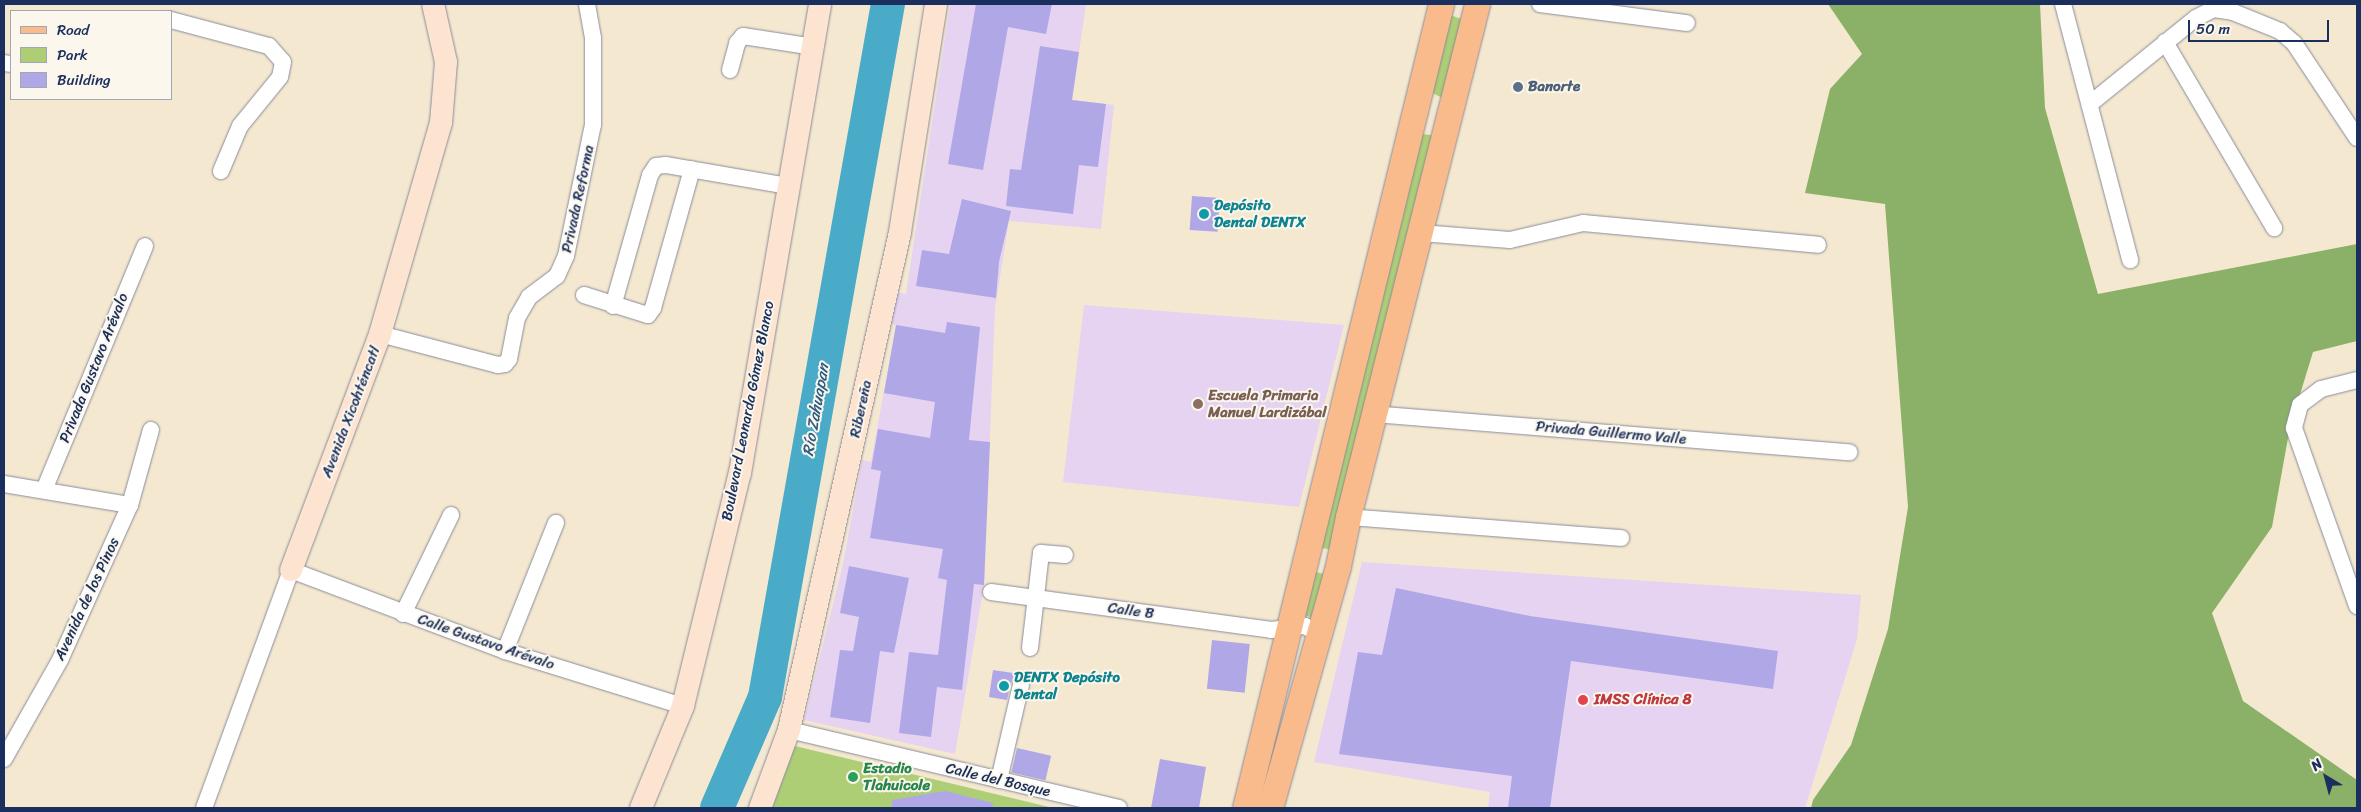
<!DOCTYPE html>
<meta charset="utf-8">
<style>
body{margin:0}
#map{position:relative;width:2361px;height:812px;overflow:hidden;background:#f5e8d1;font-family:Sriracha,sans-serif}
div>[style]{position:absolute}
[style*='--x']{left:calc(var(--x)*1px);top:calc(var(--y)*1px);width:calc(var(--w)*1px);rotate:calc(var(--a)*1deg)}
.built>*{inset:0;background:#e5d3f1}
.green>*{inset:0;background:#aece76;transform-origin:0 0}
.forest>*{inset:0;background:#8ab167}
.river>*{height:34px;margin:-17px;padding:0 17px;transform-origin:17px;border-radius:17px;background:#49abc8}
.building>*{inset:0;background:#b0a7e7;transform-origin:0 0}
.roads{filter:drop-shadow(0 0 1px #888c98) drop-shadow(0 0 1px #888c98)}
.street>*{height:16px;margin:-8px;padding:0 8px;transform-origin:8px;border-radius:8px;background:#fff}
.secondary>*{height:22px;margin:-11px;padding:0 11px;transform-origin:11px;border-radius:11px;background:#fde4d1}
.primary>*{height:25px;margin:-12.5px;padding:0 12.5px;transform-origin:12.5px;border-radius:12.5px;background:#fabb8c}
.dots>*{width:14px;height:14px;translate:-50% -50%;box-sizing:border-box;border:2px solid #fbf7ec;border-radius:50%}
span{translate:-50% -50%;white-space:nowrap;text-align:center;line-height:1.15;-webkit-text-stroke:4px #fbf7ec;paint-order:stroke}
.service-label{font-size:15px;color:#4e5e75;font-weight:700}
.left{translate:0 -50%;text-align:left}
.street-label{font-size:15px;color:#1b2f5e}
.culture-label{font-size:15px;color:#0d838f;font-weight:700}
.education-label{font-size:15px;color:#785e54;font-weight:700}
.health-label{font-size:15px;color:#be3a42;font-weight:700}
.leisure-label{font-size:15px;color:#27864d;font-weight:700}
.water-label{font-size:16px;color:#2b5a83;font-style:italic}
.frame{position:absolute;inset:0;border:5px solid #1b2f5e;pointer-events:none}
.legend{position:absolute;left:10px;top:10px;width:162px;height:90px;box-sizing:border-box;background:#fbf7ec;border:1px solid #a1a7b3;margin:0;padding:6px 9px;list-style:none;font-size:15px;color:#1b2f5e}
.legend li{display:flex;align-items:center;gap:10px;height:25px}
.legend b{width:25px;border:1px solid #a1a7b3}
.north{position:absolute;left:2301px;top:752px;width:50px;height:50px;-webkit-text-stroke:4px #fbf7ec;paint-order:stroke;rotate:323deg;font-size:14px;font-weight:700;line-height:20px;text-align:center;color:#1b2f5e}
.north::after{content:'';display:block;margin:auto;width:18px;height:22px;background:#1b2f5e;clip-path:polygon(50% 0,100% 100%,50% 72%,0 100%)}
.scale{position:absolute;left:2188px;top:20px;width:141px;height:22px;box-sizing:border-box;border:2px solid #1b2f5e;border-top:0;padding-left:6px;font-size:15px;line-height:18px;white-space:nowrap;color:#1b2f5e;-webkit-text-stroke:4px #fbf7ec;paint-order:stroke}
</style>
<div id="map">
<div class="built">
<i style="clip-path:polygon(950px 4px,1086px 4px,1072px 100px,1114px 105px,1101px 229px,1009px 221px,995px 308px,984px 585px,955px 754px,804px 720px,843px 564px,862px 460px,871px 462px,896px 325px,888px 324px,894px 292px,906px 294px)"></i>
<i style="clip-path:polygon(1084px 305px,1344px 325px,1299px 507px,1063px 482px)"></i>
<i style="clip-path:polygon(1362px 562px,1861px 595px,1857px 639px,1805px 808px,1488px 808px,1490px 792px,1314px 762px)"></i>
</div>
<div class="green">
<i style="clip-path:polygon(1445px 13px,1464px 20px,1447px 100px,1430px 92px)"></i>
<i style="clip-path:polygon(1417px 133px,1442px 137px,1335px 550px,1314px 547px)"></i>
<i style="left:1307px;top:570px;width:22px;height:45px;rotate:13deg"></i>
<i style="clip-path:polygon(795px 746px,1053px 808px,772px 808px)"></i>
</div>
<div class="forest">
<i style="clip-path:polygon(1828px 4px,2040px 4px,2045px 108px,2098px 294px,2357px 244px,2357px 341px,2313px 352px,2290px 427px,2272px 527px,2212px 613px,2243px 701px,2357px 780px,2357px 808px,1811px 808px,1813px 800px,1851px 745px,1888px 629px,1908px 507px,1885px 204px,1805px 193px,1830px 89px,1862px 54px)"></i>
</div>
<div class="river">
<i style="--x:717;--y:808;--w:121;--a:-66.6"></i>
<i style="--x:765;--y:697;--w:704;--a:-79.94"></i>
</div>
<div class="building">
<i style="clip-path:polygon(976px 4px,1052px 4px,1046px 34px,1008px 27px,983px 170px,948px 164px)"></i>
<i style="clip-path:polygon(1040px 46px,1079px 52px,1072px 100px,1106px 104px,1098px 167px,1079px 165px,1073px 214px,1006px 206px,1010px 169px,1021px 170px)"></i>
<i style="left:1192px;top:196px;width:28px;height:34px;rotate:4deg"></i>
<i style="clip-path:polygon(962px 199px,1011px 211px,999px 262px,996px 298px,916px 286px,922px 250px,949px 254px)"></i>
<i style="clip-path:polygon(947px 322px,980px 327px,969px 440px,990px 442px,984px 585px,974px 584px,962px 690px,937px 687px,931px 737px,899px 733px,909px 652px,938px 655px,947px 580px,938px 578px,943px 549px,870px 538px,881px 471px,871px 469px,878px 429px,930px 438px,935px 402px,884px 393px,896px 325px,945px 333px)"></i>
<i style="clip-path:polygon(849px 566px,909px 578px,894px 653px,880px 651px,870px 723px,830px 717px,840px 650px,853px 651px,859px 617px,840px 613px)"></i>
<i style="clip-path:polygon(1396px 588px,1530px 616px,1778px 651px,1773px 689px,1571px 661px,1550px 808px,1508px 808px,1512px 776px,1339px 754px,1358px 652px,1382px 655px)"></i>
<i style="left:1212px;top:640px;width:38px;height:49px;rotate:6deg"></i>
<i style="clip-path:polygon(993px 670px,1019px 674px,1011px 682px,1007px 700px,989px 697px)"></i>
<i style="left:1017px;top:748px;width:35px;height:25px;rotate:13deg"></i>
<i style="clip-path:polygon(1160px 759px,1206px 767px,1199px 808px,1151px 808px)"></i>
<i style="clip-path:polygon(945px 791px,993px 803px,992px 808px,892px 808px,892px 800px)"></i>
</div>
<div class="roads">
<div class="street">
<i style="--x:1540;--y:4;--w:148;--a:7.4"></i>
<i style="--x:2063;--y:4;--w:265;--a:75.3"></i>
<i style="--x:171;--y:20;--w:101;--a:14.9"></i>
<i style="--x:269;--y:46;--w:21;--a:49"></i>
<i style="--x:283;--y:62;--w:15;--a:101"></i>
<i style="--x:280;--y:77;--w:63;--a:129.2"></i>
<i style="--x:240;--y:126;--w:49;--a:112.9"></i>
<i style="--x:2165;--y:42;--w:216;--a:59.6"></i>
<i style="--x:4;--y:63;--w:7;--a:8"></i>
<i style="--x:730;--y:70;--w:28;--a:-75"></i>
<i style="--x:737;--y:43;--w:9;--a:-49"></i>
<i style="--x:743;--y:36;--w:72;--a:8.8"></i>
<i style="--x:2091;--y:103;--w:135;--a:-39"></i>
<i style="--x:2196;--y:18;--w:20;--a:-27"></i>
<i style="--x:2214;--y:9;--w:19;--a:9"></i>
<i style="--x:2233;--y:12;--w:51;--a:22"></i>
<i style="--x:2280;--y:31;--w:18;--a:41"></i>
<i style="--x:2294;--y:43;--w:114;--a:56.4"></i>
<i style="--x:1421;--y:233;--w:89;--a:4.5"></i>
<i style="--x:1510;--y:240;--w:75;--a:-13.1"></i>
<i style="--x:1583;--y:223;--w:236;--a:5.3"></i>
<i style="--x:584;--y:295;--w:67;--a:17.4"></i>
<i style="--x:648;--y:315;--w:9;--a:-54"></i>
<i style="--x:653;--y:308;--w:144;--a:-74.3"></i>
<i style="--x:613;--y:306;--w:136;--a:-74.2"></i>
<i style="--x:650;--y:175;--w:11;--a:-56"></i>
<i style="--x:656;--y:166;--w:10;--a:-6"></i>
<i style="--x:666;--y:165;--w:124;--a:9.8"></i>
<i style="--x:380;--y:334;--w:122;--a:14.7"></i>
<i style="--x:498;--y:365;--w:7;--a:-8"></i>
<i style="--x:505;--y:364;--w:6;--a:-51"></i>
<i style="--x:509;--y:359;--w:42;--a:-79"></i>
<i style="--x:517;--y:318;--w:24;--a:-60"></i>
<i style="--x:529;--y:297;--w:35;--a:-37"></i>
<i style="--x:557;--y:276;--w:22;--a:-66"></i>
<i style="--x:566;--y:256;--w:134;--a:-78.4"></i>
<i style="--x:593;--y:125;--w:87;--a:-90"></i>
<i style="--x:593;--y:38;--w:35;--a:-100"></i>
<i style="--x:2357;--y:380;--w:37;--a:166"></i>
<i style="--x:2321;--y:389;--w:26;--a:143"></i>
<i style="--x:2300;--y:405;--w:24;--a:105"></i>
<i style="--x:2294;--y:428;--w:189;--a:70.5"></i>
<i style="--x:1373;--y:414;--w:478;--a:4.6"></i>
<i style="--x:4;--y:484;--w:128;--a:9.5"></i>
<i style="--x:44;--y:490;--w:264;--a:-67.5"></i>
<i style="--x:1348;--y:517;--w:274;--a:4.4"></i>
<i style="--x:991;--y:592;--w:283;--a:7.7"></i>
<i style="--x:1271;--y:630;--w:34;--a:-7"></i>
<i style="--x:1305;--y:626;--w:16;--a:30"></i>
<i style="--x:403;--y:614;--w:110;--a:-64.1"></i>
<i style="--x:1030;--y:648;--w:96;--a:-83.4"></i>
<i style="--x:1041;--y:553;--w:24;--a:5"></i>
<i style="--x:505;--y:651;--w:138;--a:-68.3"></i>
<i style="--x:789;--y:730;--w:339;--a:13.3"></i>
<i style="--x:4;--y:759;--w:114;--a:-60.5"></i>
<i style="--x:60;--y:660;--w:170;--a:-65.7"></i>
<i style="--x:130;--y:505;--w:78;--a:-74.4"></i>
<i style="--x:999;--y:780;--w:98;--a:-77"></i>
<i style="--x:204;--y:808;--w:253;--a:-69.9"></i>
<i style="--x:291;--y:570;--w:229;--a:20.7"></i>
<i style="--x:505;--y:651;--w:186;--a:17.2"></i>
</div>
<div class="secondary">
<i style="--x:291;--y:570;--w:252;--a:-69.3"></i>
<i style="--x:380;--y:334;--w:220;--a:-73.9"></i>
<i style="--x:441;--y:123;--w:61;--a:-85.3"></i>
<i style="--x:446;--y:62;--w:59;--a:-102.6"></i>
<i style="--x:641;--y:808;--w:110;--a:-67.6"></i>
<i style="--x:683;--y:706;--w:240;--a:-76.3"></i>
<i style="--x:740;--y:473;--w:476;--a:-80.3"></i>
<i style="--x:760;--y:808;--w:83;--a:-69.6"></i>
<i style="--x:789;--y:730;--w:510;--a:-77.43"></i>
<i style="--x:900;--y:232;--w:231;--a:-81"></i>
</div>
<div class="primary">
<i style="--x:1245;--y:808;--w:828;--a:-76.3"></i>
<i style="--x:1270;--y:808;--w:251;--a:-74.3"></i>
<i style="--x:1338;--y:566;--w:50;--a:-78.5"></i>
<i style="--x:1348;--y:517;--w:529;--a:-75.88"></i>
</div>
</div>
<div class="dots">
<i style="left:1518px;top:87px;background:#5c6f8a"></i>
<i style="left:1204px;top:214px;background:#0f9aa8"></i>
<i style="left:1198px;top:404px;background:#8d6e63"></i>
<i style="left:1004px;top:686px;background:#0f9aa8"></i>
<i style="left:1583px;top:700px;background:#e0444e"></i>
<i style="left:853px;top:777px;background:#2e9e5b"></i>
</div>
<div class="service-label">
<span class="left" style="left:1528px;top:87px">Banorte</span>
</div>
<div class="street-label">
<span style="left:578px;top:199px;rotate:-78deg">Privada Reforma</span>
<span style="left:94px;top:368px;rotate:-68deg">Privada Gustavo Arévalo</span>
<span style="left:861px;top:409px;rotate:-78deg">Ribereña</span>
<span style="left:748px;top:411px;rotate:-79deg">Boulevard Leonarda Gómez Blanco</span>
<span style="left:351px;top:412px;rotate:-69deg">Avenida Xicohténcatl</span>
<span style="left:1611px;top:433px;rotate:5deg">Privada Guillermo Valle</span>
<span style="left:87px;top:599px;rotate:-65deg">Avenida de los Pinos</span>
<span style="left:1131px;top:611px;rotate:8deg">Calle B</span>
<span style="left:486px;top:642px;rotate:19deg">Calle Gustavo Arévalo</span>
<span style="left:998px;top:780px;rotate:13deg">Calle del Bosque</span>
</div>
<div class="culture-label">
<span class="left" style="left:1214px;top:214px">Depósito<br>Dental DENTX</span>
<span class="left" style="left:1014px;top:686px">DENTX Depósito<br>Dental</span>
</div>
<div class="education-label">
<span class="left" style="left:1208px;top:404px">Escuela Primaria<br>Manuel Lardizábal</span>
</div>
<div class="health-label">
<span class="left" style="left:1594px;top:700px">IMSS Clínica 8</span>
</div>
<div class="leisure-label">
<span class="left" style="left:863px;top:777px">Estadio<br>Tlahuicole</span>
</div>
<div class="water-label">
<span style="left:816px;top:410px;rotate:-80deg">Río Zahuapan</span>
</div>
<div class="frame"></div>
<ul class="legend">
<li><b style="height:6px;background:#fabb8c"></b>Road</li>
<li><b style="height:14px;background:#aece76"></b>Park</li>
<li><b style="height:14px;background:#b0a7e7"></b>Building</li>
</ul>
<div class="north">N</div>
<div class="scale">50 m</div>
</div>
